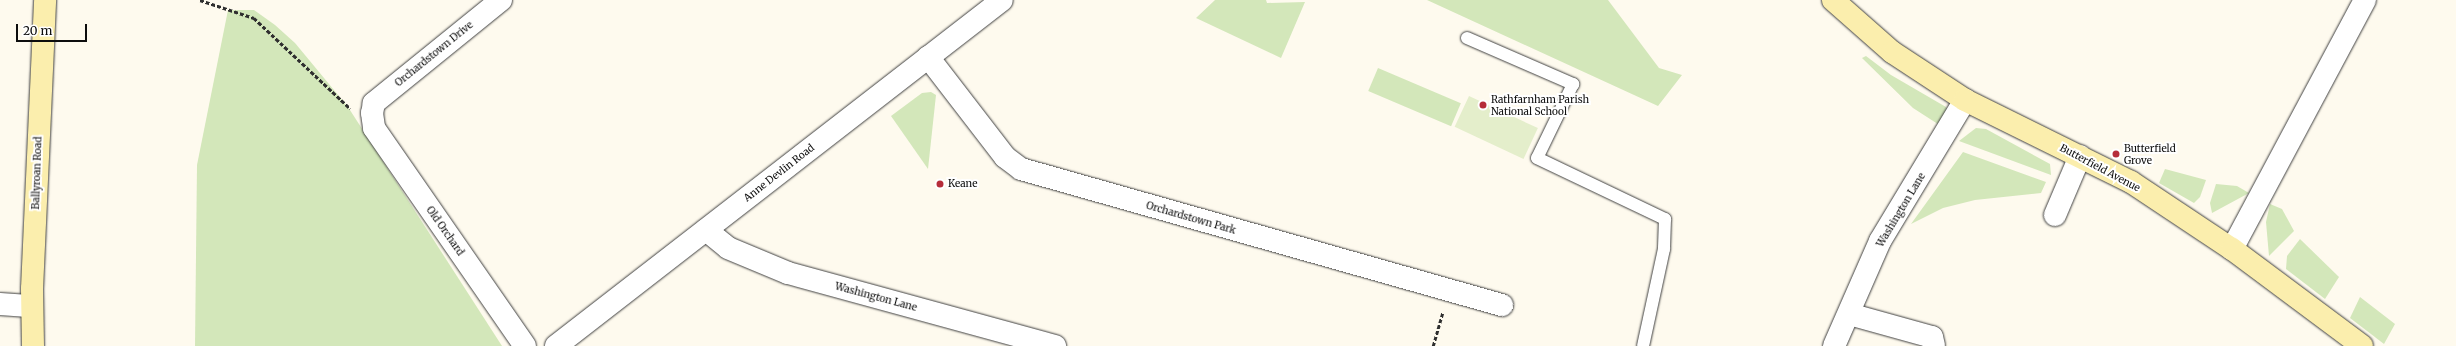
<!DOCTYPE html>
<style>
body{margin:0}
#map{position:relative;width:2456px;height:346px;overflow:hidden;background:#fefaee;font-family:Merriweather,serif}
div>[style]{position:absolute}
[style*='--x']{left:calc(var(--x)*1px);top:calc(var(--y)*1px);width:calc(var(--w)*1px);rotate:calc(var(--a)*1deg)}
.green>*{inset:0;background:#d3e7ba;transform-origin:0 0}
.pitch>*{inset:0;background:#e4eecb;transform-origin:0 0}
.path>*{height:2.5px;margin-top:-1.25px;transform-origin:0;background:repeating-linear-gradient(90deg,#2f2f2f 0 4px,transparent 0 6px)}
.roads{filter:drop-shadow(0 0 1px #404040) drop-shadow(0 0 1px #404040)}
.lane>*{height:12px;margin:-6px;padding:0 6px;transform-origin:6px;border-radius:6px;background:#fff}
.street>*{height:22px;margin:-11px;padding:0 11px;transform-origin:11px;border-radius:11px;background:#fff}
.secondary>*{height:22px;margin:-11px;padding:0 11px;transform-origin:11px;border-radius:11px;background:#fbeead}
.dots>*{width:11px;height:11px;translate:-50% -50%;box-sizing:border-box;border:2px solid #fff;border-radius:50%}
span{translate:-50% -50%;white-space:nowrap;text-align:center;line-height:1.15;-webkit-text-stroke:4px #fff;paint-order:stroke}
.street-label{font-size:10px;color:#0d0d0d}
.poi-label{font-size:10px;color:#0d0d0d}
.left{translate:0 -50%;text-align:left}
.scale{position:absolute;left:16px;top:24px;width:71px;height:18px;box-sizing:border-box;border:2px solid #0d0d0d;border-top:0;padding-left:5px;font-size:12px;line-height:14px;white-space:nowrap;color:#0d0d0d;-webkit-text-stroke:3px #fff;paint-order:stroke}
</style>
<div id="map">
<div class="green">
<i style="clip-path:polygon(1215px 0,1266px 0,1267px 3px,1305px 2px,1281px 58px,1196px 18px)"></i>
<i style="clip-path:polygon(1427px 0,1608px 0,1659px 68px,1682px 75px,1658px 106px)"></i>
<i style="clip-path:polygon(228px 10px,254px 10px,275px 25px,295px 43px,348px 107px,502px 346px,195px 346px,197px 165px)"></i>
<i style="clip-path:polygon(1866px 56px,1891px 75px,1946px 107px,1949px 111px,1944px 128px,1913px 108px,1862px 58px)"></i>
<i style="left:1378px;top:68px;width:90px;height:25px;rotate:23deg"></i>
<i style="clip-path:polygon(931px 92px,936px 95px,928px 169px,891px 116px,922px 93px)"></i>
<i style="clip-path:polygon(1976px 128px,1986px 129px,2050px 164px,2051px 175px,1959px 141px)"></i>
<i style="clip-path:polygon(1963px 152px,2046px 182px,2041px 193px,1975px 200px,1943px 208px,1911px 224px)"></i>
<i style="clip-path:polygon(2165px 169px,2206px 180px,2200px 197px,2194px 203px,2159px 183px)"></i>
<i style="clip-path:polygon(2216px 184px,2237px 186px,2249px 193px,2212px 213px,2210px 203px)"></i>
<i style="clip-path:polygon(2270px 204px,2282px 209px,2294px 231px,2269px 256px,2266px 222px)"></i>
<i style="clip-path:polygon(2300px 239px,2339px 277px,2325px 299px,2286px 269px,2287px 256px)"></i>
<i style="clip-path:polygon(2360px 297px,2395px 324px,2384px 344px,2350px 318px)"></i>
</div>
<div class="pitch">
<i style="left:1469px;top:96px;width:76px;height:34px;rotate:25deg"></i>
</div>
<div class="path">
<i style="--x:200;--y:0;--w:57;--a:18.4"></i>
<i style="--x:254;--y:18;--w:132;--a:43.2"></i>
<i style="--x:1433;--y:346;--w:35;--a:-74"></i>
</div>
<div class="roads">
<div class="lane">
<i style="--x:1467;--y:38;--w:116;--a:23.5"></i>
<i style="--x:1573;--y:84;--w:82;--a:115.9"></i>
<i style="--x:1537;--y:158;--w:142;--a:25.5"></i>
<i style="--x:1665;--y:219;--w:30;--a:92"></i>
<i style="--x:1664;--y:249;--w:99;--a:102.2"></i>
</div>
<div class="street">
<i style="--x:501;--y:0;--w:164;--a:141"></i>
<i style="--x:374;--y:103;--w:10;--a:101"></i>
<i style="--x:372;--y:113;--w:15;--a:82"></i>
<i style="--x:374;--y:128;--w:265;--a:55.3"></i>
<i style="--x:928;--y:57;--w:126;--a:52.4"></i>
<i style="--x:1005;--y:157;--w:20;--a:37"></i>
<i style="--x:1021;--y:169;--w:500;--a:15.8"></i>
<i style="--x:2055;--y:215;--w:64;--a:-67"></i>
<i style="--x:706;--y:230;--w:28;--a:39"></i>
<i style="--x:728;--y:248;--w:65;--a:22.6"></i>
<i style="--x:788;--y:273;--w:277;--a:15.3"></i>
<i style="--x:2232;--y:249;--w:282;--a:-61.9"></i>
<i style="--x:0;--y:304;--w:32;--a:4"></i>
<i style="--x:1849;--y:314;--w:86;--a:15.5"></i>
<i style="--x:1932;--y:337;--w:9;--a:77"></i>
<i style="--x:556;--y:346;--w:564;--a:-37.8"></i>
<i style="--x:1834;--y:346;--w:115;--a:-66.3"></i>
<i style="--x:1880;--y:241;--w:165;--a:-58.9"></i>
</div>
<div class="secondary">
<i style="--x:1833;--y:0;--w:79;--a:41.4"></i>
<i style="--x:1892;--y:52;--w:87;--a:33.3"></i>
<i style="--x:1965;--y:100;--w:185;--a:26.3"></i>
<i style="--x:2131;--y:182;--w:121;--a:33.6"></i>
<i style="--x:2232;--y:249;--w:162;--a:36.7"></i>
<i style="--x:33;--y:346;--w:57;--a:-91"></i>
<i style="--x:32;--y:289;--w:289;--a:-87.4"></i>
</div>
</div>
<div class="dots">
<i style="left:1483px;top:105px;background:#b62d3a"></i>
<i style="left:2116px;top:154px;background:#b62d3a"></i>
<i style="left:940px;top:184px;background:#b62d3a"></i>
</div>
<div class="street-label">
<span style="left:434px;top:54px;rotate:-39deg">Orchardstown Drive</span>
<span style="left:2100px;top:168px;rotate:28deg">Butterfield Avenue</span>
<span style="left:37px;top:173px;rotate:-88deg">Ballyroan Road</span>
<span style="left:779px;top:173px;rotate:-38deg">Anne Devlin Road</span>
<span style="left:1901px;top:210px;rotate:-59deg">Washington Lane</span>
<span style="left:1191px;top:218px;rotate:16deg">Orchardstown Park</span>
<span style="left:445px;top:231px;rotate:55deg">Old Orchard</span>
<span style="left:876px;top:297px;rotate:15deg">Washington Lane</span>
</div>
<div class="poi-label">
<span class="left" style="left:1491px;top:105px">Rathfarnham Parish<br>National School</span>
<span class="left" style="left:2124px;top:154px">Butterfield<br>Grove</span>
<span class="left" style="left:948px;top:184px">Keane</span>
</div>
<div class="scale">20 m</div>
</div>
